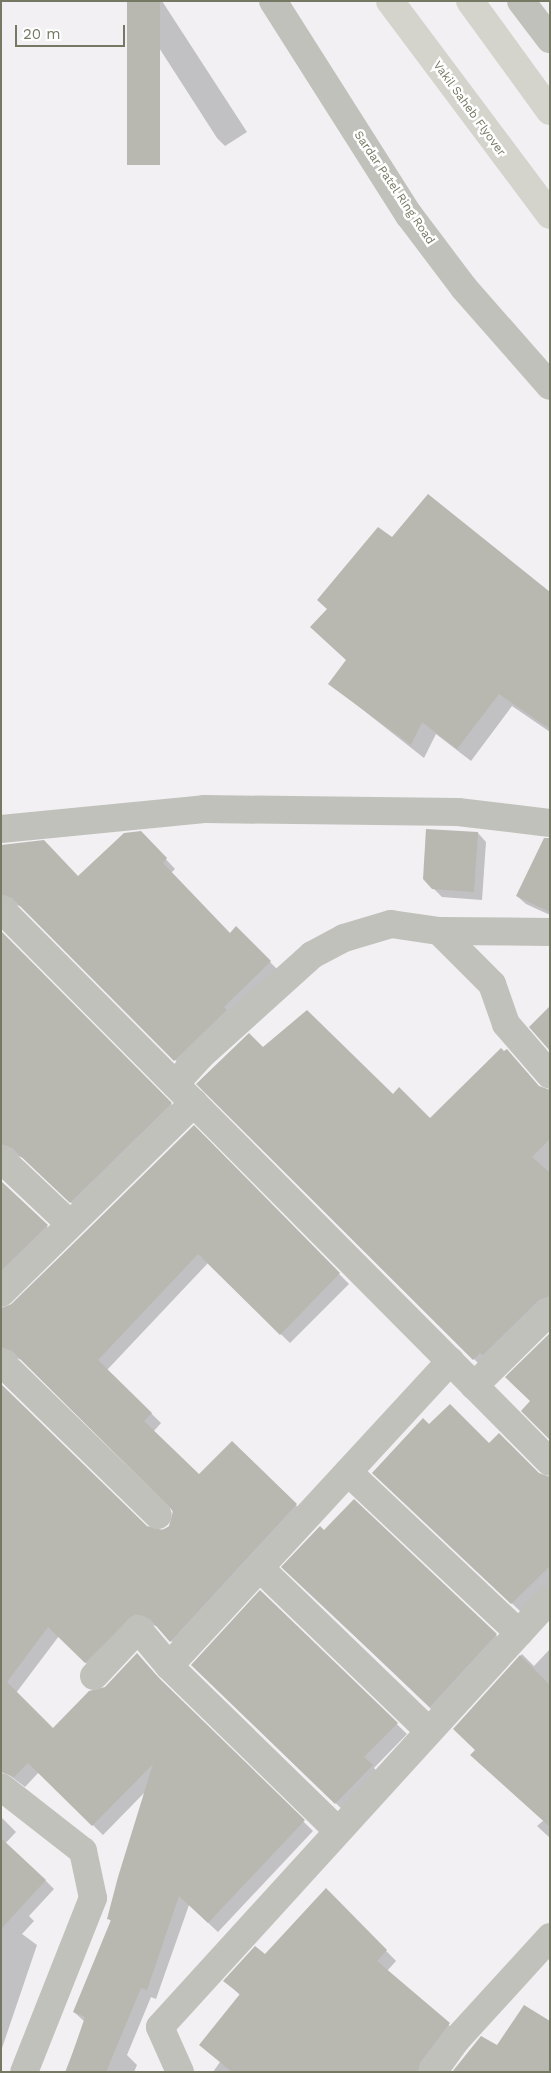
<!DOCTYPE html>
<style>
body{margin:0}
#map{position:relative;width:551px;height:2073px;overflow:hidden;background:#f2f0f3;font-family:"Work Sans",sans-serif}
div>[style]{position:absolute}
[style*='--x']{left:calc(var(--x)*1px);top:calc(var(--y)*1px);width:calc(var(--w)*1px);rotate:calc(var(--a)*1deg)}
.shadow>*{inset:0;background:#0003}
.building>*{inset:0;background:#b8b8b1;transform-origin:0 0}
.minor>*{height:28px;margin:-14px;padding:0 14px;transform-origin:14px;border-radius:14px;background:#c1c1bb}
.highway>*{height:28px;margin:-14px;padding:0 14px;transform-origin:14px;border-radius:14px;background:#d4d4cd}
span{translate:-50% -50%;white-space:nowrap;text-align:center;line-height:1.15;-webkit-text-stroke:5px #fff;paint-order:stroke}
.street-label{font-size:12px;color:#757862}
.frame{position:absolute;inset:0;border:2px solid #757862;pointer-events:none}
.scale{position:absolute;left:15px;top:25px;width:110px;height:22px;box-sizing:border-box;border:2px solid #757862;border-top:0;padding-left:6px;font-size:15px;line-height:18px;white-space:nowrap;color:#757862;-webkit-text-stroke:4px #fff;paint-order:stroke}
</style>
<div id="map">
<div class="shadow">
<i style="clip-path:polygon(129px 1px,162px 1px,247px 132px,225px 146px,217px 138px)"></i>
<i style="clip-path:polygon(392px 539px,550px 594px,550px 732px,512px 706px,471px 761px,436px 734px,424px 758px,330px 684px,347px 660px)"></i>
<i style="clip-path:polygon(478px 833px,486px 842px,482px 900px,442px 897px,424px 879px)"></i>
<i style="clip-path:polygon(150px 842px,175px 869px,171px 873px,230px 934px,236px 928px,279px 971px,185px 1070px,23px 907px,8px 903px,1px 907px,1px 846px,78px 878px)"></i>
<i style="clip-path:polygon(550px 844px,550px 915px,526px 904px,517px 896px)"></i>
<i style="clip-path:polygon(1px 933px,182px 1115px,82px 1213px,24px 1158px,9px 1154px,1px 1159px)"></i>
<i style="clip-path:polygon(263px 1048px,393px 1096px,430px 1120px,540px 1087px,550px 1090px,550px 1308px,483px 1368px,198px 1084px)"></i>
<i style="clip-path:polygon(194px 1127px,349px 1284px,290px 1343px,208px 1263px,107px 1370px,161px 1423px,153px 1432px,199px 1476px,232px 1442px,306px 1515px,180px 1651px,159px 1627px,145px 1623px,95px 1672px,59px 1636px,16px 1693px,53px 1730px,106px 1688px,137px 1654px,167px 1687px,313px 1831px,218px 1932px,189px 1905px,156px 1999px,151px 1997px,127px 2055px,137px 2065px,134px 2072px,65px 2072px,85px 2022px,74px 2012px,112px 1922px,109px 1919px,146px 1791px,103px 1835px,39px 1772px,25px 1787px,1px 1769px,1px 1386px,146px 1527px,154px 1532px,170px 1527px,175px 1519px,170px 1504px,23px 1360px,8px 1356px,1px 1360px,1px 1327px,7px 1308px)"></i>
<i style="clip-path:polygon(1px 1182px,58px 1237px,1px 1295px)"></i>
<i style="clip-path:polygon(429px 1426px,489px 1445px,539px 1474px,550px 1477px,550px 1584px,521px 1612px,383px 1482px)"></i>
<i style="clip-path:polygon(283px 1567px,496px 1635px,505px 1643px,433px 1711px)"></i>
<i style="clip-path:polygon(260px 1592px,407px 1734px,374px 1768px,382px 1776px,346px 1813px,203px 1675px)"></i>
<i style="clip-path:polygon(550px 1649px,550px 1838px,537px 1826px,544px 1820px,455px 1729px,522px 1654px,534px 1666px)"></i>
<i style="clip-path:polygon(1px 1817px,16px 1832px,1px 1848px)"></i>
<i style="clip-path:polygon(1px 1875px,45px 1880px,54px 1889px,29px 1916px,34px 1921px,22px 1934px,37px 1945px,1px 2051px)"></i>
<i style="clip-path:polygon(326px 1889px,396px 1961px,387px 1971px,459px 2034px,431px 2072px,213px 2072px,220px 2062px,241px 1996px,225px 1981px,265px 1955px)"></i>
</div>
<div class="building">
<i style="left:127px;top:1px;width:33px;height:164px"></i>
<i style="clip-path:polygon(428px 494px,550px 592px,550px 729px,499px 694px,457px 749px,422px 722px,411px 745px,328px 684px,346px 660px,310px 627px,327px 609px,317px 600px,378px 527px,392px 537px)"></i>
<i style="clip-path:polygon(426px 829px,478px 832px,474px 892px,432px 889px,423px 879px)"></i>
<i style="clip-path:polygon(141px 831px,167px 858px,163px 863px,230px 933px,236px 926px,271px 961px,224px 1007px,227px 1010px,174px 1061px,12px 898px,1px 894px,1px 845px,44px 840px,78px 876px,124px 833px)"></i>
<i style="clip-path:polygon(544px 838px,550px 838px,550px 912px,516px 896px)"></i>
<i style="clip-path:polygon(1px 931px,172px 1103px,70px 1203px,12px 1148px,1px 1144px)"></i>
<i style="clip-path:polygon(550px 1006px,550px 1051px,529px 1027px)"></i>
<i style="clip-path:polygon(307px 1010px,393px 1094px,399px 1087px,430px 1118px,501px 1048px,504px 1051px,507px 1049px,539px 1086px,550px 1090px,550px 1139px,532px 1157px,550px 1173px,550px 1296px,539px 1300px,483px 1355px,480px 1353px,473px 1360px,196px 1084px,249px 1033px,263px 1047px)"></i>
<i style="clip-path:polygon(194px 1125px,340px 1273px,280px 1335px,198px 1254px,98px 1360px,152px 1413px,144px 1421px,199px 1474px,232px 1441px,297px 1504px,170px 1642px,150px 1619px,135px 1614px,85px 1663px,48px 1627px,7px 1682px,53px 1728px,89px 1691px,105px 1687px,137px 1653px,158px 1677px,305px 1820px,208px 1923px,179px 1896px,147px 1990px,141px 1988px,106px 2072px,66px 2072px,85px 2017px,73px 2012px,111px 1920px,107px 1919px,118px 1877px,153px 1764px,92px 1826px,28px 1763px,14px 1777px,1px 1772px,1px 1384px,147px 1526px,163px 1530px,169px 1526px,173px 1511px,12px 1351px,1px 1347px,1px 1308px,12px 1304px)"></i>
<i style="clip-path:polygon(1px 1181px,48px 1225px,1px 1271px)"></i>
<i style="clip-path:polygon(550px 1333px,550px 1440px,521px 1411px,530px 1401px,505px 1377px)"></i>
<i style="clip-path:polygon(450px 1404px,489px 1443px,499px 1433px,539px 1473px,550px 1477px,550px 1566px,511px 1604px,372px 1473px,423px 1418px,429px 1424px)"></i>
<i style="clip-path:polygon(354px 1499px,497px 1634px,430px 1707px,281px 1567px,320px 1526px,324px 1530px)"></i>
<i style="clip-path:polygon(260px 1590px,398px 1723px,364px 1757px,373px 1765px,335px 1804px,191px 1665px)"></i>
<i style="clip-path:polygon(520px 1655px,550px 1685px,550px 1827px,470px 1755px,475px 1750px,453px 1729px)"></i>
<i style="clip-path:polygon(1px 1838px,46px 1880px,1px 1929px)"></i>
<i style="clip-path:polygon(326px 1888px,387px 1950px,377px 1961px,450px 2023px,420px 2063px,418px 2072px,232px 2072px,199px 2045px,240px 1994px,223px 1981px,255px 1946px,265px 1954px)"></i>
<i style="clip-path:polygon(524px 2005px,550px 2021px,550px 2072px,452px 2072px,481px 2036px,497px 2045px)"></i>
</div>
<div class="minor">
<i style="--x:273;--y:1;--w:254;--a:57.6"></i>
<i style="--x:409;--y:215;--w:91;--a:53"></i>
<i style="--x:464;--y:288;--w:130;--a:48.7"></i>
<i style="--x:521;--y:1;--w:48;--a:52.7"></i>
<i style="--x:1;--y:829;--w:204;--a:-5.6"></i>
<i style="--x:204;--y:809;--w:254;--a:0.7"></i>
<i style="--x:458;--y:812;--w:93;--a:6.8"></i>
<i style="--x:1;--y:909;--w:779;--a:45.21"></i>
<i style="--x:439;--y:931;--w:111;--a:0.5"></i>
<i style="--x:175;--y:1084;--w:38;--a:-48"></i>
<i style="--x:200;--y:1056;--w:151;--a:-42"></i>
<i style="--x:312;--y:955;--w:36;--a:-28"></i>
<i style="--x:344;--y:938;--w:49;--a:-16.6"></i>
<i style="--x:391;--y:924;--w:49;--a:8.3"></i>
<i style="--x:439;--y:931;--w:75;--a:45"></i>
<i style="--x:492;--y:984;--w:42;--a:70.7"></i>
<i style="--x:506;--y:1024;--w:67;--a:49.2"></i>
<i style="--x:1;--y:1159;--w:95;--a:43.3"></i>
<i style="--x:1;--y:1293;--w:271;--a:-44.6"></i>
<i style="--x:1;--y:1362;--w:219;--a:44.3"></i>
<i style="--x:474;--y:1386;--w:107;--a:-44.6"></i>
<i style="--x:348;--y:1472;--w:235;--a:43.3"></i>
<i style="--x:260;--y:1568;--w:235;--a:44"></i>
<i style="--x:169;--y:1666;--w:235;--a:44.3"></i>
<i style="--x:94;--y:1676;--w:64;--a:-46.9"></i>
<i style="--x:138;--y:1629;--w:48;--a:50"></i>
<i style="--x:169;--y:1666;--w:415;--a:-47.3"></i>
<i style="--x:1;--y:1787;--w:104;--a:38"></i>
<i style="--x:83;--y:1851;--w:48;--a:78"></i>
<i style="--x:93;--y:1898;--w:187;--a:111.6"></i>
<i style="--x:180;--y:2072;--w:49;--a:-114"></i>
<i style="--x:160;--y:2027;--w:579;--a:-47.66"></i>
<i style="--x:433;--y:2072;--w:41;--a:-54"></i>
<i style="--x:457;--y:2039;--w:138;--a:-47.6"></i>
</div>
<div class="highway">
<i style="--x:390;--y:1;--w:267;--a:53.2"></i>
<i style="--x:470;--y:1;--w:136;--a:54"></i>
</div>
<div class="street-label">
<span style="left:469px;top:109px;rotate:54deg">Vakil Saheb Flyover</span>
<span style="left:394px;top:188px;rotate:56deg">Sardar Patel Ring Road</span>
</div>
<div class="frame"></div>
<div class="scale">20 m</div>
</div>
